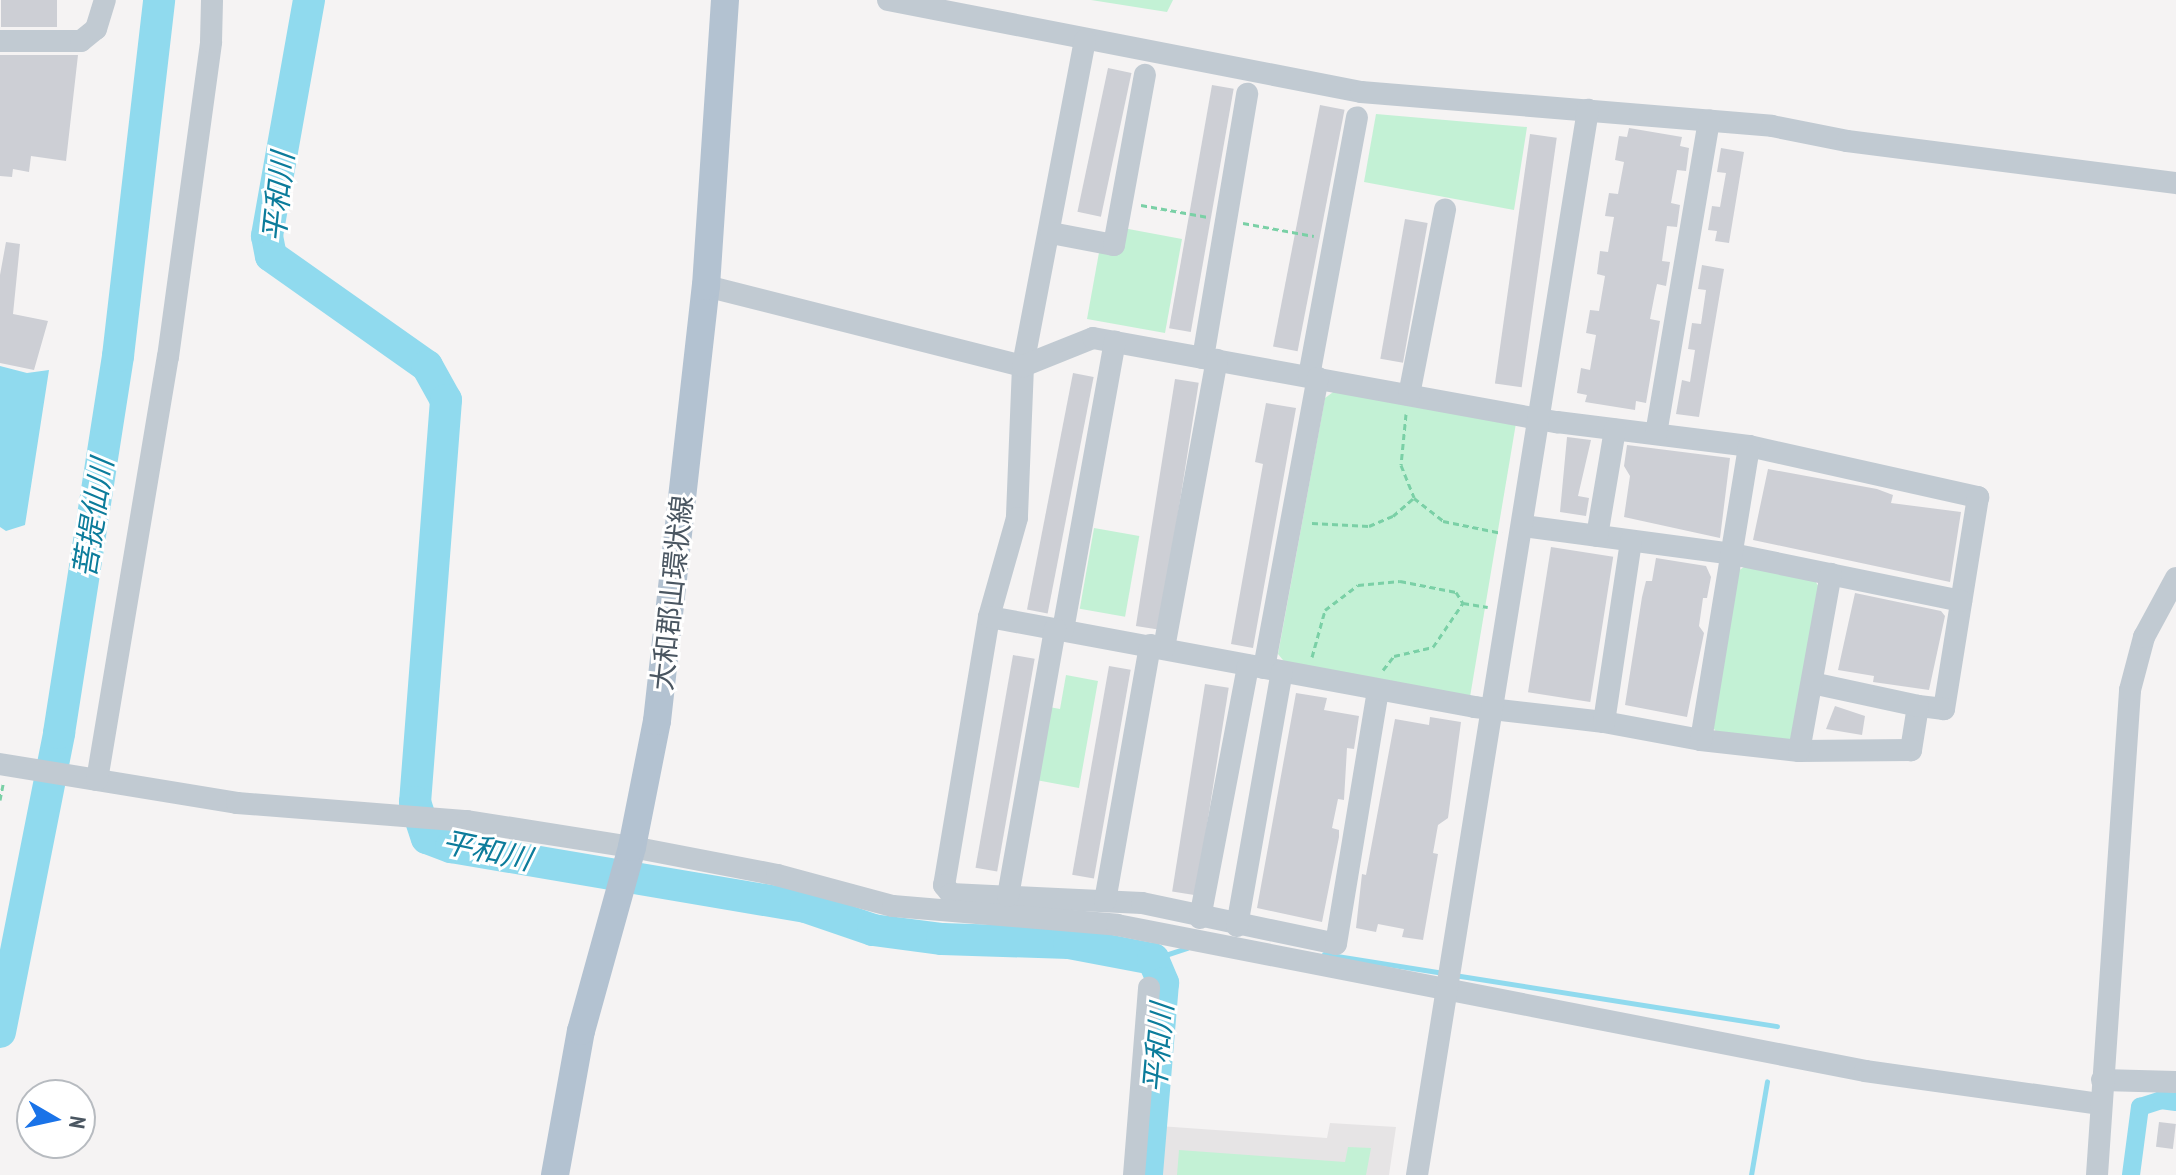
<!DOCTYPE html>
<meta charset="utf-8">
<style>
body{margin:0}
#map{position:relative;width:2176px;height:1175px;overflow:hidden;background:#f5f3f3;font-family:"PT Sans Narrow","Noto Sans JP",sans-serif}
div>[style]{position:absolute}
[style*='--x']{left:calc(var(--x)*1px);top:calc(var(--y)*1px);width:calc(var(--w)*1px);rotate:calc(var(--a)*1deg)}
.education>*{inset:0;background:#e6e4e5}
.green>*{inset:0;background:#c3f1d5;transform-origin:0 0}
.water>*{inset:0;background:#90daee}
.stream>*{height:5px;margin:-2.5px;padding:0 2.5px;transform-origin:2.5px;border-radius:2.5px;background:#90daee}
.canal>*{height:18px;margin:-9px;padding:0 9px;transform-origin:9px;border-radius:9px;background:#90daee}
.river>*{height:32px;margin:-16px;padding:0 16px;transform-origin:16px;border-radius:16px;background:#90daee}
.building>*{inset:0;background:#cdcfd5;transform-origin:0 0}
.path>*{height:3px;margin-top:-1.5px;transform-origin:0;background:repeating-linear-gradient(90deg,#7ad0a6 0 6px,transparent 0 10px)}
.minor>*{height:22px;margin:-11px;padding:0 11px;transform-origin:11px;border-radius:11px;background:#c1cad2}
.major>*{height:28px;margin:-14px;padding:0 14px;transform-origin:14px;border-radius:14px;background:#b3c2d1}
span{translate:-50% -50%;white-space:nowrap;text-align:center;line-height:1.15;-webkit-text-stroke:6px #fff;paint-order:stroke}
.street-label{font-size:28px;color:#4a5661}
.water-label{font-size:30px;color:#0c7c9b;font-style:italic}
.north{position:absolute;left:16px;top:1079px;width:80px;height:80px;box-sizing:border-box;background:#fff;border:2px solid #b7bbc0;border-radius:50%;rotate:99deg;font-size:22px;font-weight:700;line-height:32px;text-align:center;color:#4a5661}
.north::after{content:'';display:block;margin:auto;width:28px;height:36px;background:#1a73e8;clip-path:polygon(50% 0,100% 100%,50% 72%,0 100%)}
</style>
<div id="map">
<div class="education">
<i style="clip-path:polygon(1330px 1123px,1396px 1127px,1389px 1175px,1155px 1175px,1159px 1126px,1327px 1138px)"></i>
</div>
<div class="green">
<i style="clip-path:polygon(1091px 0,1173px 0,1167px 12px)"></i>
<i style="clip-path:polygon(1376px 114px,1527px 127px,1514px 210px,1364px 182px)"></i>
<i style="clip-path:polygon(1123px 228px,1182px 239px,1165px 333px,1087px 319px,1100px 247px)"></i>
<i style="clip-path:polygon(1336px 390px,1516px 423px,1470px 697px,1287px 665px,1278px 654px,1325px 398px)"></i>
<i style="left:1094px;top:528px;width:46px;height:82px;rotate:10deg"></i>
<i style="clip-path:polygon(1747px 565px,1814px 579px,1820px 589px,1797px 735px,1787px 743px,1719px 736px,1712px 726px,1738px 571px)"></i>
<i style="clip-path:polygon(1066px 675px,1098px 681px,1079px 788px,1036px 780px,1049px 707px,1060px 709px)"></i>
<i style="clip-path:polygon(1348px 1147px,1371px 1148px,1366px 1175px,1177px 1175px,1179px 1150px,1345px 1162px)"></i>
</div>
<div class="water">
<i style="clip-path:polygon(0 366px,27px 373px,49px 370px,25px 525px,6px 531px,0 527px)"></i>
</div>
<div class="stream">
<i style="--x:1324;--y:954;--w:121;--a:9"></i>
<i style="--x:1153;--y:959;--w:35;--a:-18"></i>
<i style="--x:1454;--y:975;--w:327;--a:9"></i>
<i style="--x:1751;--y:1175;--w:95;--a:-80.3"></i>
</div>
<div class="canal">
<i style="--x:2131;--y:1175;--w:69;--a:-82.5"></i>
<i style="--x:2140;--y:1107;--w:22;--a:-18"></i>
<i style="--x:2161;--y:1100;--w:15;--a:8"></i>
</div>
<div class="river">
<i style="--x:309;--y:0;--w:240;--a:100.1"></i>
<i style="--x:267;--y:236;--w:20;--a:79"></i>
<i style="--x:271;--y:256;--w:191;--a:35.2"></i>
<i style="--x:427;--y:366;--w:39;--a:61"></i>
<i style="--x:446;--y:400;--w:403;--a:94.4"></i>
<i style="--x:415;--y:802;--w:38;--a:72"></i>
<i style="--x:427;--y:838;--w:26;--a:21"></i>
<i style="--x:451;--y:847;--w:360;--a:9.6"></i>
<i style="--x:806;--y:907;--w:71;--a:18.9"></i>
<i style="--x:873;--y:930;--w:70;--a:7.4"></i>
<i style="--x:942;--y:939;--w:127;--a:1.8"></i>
<i style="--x:1069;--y:943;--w:86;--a:10.8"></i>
<i style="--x:1153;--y:959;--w:26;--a:67"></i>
<i style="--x:1163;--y:983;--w:193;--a:94.8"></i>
<i style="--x:0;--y:1032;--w:305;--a:-78.8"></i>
<i style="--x:59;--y:733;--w:382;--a:-81.1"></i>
<i style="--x:118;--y:356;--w:358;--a:-83.4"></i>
</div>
<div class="building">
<i style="left:1px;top:0;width:56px;height:27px"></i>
<i style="clip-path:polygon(0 55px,78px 55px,66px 161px,31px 156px,29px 172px,13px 169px,12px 177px,0 176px)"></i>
<i style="left:1108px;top:68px;width:24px;height:147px;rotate:12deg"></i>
<i style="left:1212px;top:85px;width:22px;height:247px;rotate:10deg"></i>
<i style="left:1320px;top:105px;width:25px;height:246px;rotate:11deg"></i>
<i style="clip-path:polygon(1629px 128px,1682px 137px,1680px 146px,1689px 148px,1686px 171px,1677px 170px,1671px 203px,1680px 205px,1677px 227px,1667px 226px,1662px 261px,1670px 262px,1666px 286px,1657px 284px,1655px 293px,1650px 319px,1660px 321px,1646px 403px,1636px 401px,1635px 410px,1585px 402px,1587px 395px,1577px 393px,1581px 368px,1590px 370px,1596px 335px,1586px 333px,1590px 310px,1599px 311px,1605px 276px,1597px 274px,1600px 251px,1608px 252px,1614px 217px,1605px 216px,1609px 193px,1618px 194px,1624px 162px,1615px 160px,1619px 136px,1627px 137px)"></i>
<i style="left:1530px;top:134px;width:27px;height:252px;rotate:8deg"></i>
<i style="clip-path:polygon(1721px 148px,1744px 152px,1729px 243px,1715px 241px,1717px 231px,1708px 230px,1712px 206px,1720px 207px,1726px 173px,1717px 172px)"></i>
<i style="left:1405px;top:219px;width:23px;height:142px;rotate:10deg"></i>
<i style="clip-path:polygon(6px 242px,20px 244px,13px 314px,48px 321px,34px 370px,0 363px,0 275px)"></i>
<i style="clip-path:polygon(1702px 265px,1724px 269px,1699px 417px,1676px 414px,1682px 380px,1690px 382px,1695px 350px,1688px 349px,1692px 323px,1701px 324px,1706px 290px,1698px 289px)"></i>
<i style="left:1073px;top:373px;width:21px;height:241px;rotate:11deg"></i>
<i style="left:1175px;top:379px;width:24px;height:250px;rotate:9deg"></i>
<i style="clip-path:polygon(1266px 403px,1296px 408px,1253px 648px,1231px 644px,1263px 464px,1255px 462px)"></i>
<i style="clip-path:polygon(1567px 437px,1591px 440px,1578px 496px,1589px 498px,1586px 516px,1560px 512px)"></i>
<i style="clip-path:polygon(1627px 445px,1730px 458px,1720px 538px,1624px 517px,1630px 476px,1624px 466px)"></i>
<i style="clip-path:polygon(1768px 469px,1877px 489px,1893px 495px,1891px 503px,1961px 512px,1950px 582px,1753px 540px)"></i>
<i style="left:1551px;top:547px;width:63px;height:147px;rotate:9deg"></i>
<i style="clip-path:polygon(1656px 558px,1706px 566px,1711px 577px,1707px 598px,1703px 598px,1699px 626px,1704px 633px,1687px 717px,1625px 705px,1642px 597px,1646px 581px,1652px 581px)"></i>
<i style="clip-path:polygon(1855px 593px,1941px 611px,1945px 616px,1929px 690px,1873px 682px,1874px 676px,1838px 670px)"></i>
<i style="left:1013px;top:655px;width:22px;height:216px;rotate:10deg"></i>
<i style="left:1109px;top:666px;width:22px;height:212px;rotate:10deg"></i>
<i style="left:1205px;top:684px;width:24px;height:210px;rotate:9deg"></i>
<i style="clip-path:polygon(1296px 693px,1327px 698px,1324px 710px,1359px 716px,1354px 749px,1347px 748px,1344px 800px,1338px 799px,1332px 828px,1339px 830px,1339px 837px,1322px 922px,1257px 908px)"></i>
<i style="clip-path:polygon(1835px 706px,1865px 716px,1862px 735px,1826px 729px)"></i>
<i style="clip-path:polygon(1430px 717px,1461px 722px,1448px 818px,1438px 825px,1433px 853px,1438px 854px,1423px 940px,1402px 937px,1404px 929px,1378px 924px,1376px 932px,1356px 928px,1362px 874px,1366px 875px,1395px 719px,1429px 725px)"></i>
<i style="left:2159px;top:1122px;width:17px;height:25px;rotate:7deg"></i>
</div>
<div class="path">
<i style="--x:1141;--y:205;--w:68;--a:10.2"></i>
<i style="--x:1243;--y:223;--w:72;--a:10.4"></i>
<i style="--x:1406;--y:414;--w:51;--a:95.6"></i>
<i style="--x:1401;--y:465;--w:35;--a:68"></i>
<i style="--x:1414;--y:498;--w:37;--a:38"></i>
<i style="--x:1443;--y:521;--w:60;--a:11.5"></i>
<i style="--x:1312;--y:523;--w:57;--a:3"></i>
<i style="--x:1369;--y:526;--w:26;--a:-23"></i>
<i style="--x:1393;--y:516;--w:28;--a:-41"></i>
<i style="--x:1312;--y:657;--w:49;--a:-74.5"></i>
<i style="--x:1325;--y:610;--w:41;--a:-37.1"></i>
<i style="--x:1358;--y:585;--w:42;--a:-5.4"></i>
<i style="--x:1400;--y:581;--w:57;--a:11.1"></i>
<i style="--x:1456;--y:592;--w:13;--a:58"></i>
<i style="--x:1383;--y:670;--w:18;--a:-52"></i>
<i style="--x:1394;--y:656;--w:40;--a:-13"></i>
<i style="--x:1433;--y:647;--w:53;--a:-55.7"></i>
<i style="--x:1463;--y:603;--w:25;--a:9"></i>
<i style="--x:0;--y:800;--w:16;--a:-79"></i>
</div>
<div class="minor">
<i style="--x:888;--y:0;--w:482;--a:11"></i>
<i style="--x:1361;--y:92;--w:412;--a:4.7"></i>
<i style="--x:1772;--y:126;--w:76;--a:11.3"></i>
<i style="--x:1847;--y:141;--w:332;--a:7.3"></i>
<i style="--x:1085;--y:40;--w:332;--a:100.8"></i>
<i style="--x:1023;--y:366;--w:152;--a:92.3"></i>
<i style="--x:1017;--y:518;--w:103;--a:105.8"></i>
<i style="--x:989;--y:617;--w:272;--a:99.5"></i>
<i style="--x:944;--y:885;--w:11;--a:52"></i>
<i style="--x:951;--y:894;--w:191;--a:2.7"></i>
<i style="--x:1142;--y:903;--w:198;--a:11.9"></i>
<i style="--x:1336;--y:944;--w:257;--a:-80.6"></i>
<i style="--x:0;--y:41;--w:81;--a:0"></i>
<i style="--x:81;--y:41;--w:19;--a:-39"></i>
<i style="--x:96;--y:29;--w:30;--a:-73"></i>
<i style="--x:1051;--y:233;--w:64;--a:10.8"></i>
<i style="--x:1114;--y:245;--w:173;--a:-79.7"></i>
<i style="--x:706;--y:286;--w:327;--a:14.2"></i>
<i style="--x:1023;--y:366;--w:75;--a:-21.8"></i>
<i style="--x:1093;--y:338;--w:472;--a:10.3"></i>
<i style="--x:1557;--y:422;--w:193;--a:7.1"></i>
<i style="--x:1749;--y:446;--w:235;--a:12.6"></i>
<i style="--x:1978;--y:497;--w:215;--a:99.1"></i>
<i style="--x:1944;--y:709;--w:26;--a:-173"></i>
<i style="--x:1918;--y:706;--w:45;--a:99"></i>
<i style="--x:1911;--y:750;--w:112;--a:179.5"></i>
<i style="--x:1799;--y:751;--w:99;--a:-173.6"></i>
<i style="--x:1701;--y:740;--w:99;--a:-169.5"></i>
<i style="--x:1604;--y:722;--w:130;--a:-173.4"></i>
<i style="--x:1475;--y:707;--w:494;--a:-169.5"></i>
<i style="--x:1203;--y:358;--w:268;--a:-80.5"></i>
<i style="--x:1309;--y:376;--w:263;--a:-79.5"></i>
<i style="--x:1409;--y:395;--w:189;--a:-79"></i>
<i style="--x:1656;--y:434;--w:318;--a:-80.4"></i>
<i style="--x:1523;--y:526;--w:211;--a:7.6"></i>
<i style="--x:1732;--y:554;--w:234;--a:11.6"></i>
<i style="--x:1597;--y:536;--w:108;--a:-80.4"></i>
<i style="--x:1063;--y:630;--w:293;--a:-79.8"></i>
<i style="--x:1164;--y:648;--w:293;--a:-79.6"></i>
<i style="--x:1264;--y:668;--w:295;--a:-79.5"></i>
<i style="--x:1812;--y:683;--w:108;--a:12.2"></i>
<i style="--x:1604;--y:722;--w:183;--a:-81.5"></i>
<i style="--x:1701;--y:740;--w:298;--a:-80.7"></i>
<i style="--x:1799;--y:751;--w:180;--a:-79.8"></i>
<i style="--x:0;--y:764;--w:240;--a:9.3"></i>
<i style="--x:237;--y:803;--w:231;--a:4.5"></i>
<i style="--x:467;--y:821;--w:167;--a:9"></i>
<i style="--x:632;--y:847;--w:148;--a:10.9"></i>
<i style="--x:777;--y:875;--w:120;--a:15"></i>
<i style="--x:893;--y:906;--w:225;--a:4.8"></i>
<i style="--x:1117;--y:925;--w:762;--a:11.04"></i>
<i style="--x:1865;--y:1071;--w:238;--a:8"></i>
<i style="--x:97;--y:780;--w:429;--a:-80.5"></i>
<i style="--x:168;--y:357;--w:318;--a:-82.2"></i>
<i style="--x:211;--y:42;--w:42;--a:-88.6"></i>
<i style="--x:1008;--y:896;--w:271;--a:-80"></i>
<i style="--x:1105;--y:901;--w:260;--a:-80"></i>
<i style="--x:1200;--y:918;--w:257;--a:-79.2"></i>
<i style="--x:1237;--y:926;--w:258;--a:-80"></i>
<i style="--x:2102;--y:1080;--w:74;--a:1.5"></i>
<i style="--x:1134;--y:1175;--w:188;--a:-85.4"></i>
<i style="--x:1417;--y:1175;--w:1079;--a:-80.88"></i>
<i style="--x:2097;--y:1175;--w:486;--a:-86.1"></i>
<i style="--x:2130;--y:690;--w:55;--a:-75.2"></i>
<i style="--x:2144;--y:637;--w:67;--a:-61.5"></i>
</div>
<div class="major">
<i style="--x:555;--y:1175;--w:146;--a:-79.8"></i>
<i style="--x:581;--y:1031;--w:191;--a:-74.5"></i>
<i style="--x:632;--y:847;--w:128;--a:-78.8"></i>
<i style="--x:657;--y:721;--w:438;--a:-83.6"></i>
<i style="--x:706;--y:286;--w:287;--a:-86.2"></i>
</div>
<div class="street-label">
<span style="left:672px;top:593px;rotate:-84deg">大和郡山環状線</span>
</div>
<div class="water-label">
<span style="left:278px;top:197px;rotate:-84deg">平和川</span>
<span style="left:93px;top:518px;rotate:-81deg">菩提仙川</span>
<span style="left:487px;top:850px;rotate:12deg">平和川</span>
<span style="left:1158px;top:1048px;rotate:-85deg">平和川</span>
</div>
<div class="north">N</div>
</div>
